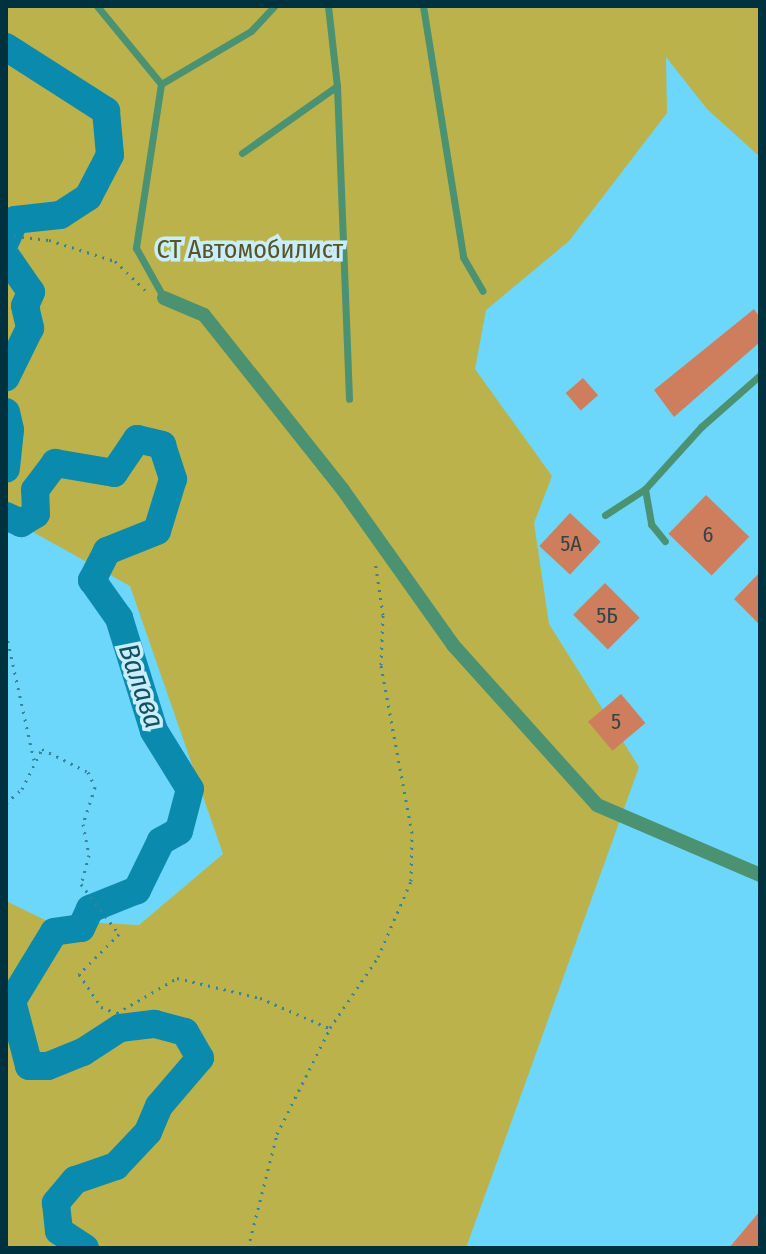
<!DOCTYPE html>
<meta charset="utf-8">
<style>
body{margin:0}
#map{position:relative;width:766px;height:1254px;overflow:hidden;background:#6dd6fb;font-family:"Fira Sans Condensed",sans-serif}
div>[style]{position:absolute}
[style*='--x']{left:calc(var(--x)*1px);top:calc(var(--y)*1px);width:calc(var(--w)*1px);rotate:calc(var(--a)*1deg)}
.green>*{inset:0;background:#bcb24c}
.river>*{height:28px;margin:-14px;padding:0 14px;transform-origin:14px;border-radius:14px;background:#0a8bad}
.building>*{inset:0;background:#ce7e5d;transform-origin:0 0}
.path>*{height:3px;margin-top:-1.5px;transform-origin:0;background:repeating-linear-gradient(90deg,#36839c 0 2px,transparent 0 8px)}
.service>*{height:7px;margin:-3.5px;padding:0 3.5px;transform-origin:3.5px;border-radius:3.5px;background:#4a9272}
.minor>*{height:14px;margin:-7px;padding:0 7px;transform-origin:7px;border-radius:7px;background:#4a9272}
span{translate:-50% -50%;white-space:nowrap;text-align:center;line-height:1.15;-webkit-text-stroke:7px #c8eefd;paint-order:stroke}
.number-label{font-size:22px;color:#344446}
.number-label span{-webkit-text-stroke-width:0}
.park-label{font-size:26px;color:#595425}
.water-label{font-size:28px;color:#145062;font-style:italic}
.frame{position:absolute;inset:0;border:8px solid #00313f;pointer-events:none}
</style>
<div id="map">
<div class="green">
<i style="clip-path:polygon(6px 6px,760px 6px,760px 157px,707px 109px,666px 57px,667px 113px,569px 241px,486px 310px,475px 369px,552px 476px,534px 523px,549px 624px,639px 767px,466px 1248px,6px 1248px,6px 901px,45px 920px,139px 925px,223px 854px,130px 586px,6px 517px)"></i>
</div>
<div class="river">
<i style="--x:6;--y:47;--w:119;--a:32.6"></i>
<i style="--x:106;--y:111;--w:44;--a:84.8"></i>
<i style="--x:110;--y:155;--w:47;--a:117.6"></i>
<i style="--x:88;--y:197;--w:33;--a:147"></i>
<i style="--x:60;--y:215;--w:45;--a:173.7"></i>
<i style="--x:15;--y:220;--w:22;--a:114"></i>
<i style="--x:6;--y:256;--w:44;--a:55.2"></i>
<i style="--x:31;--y:292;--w:15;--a:113"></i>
<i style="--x:25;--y:306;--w:23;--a:77"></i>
<i style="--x:30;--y:328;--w:55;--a:116.1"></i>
<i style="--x:6;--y:412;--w:18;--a:77"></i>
<i style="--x:10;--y:430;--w:39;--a:96"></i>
<i style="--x:6;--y:516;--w:17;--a:25"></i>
<i style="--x:21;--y:523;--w:17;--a:-31"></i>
<i style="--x:36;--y:514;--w:24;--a:-92"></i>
<i style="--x:35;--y:490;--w:34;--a:-53"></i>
<i style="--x:55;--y:463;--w:60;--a:9.6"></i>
<i style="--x:114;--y:473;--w:41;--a:-55.9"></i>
<i style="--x:137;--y:439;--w:26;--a:13"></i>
<i style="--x:162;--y:445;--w:36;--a:72"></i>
<i style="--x:173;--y:479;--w:54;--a:107.1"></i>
<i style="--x:157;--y:531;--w:54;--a:158.2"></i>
<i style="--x:107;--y:551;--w:33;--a:117"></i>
<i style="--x:92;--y:580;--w:47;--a:54.6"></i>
<i style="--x:119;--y:618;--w:118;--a:72.8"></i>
<i style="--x:154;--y:731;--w:68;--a:58.2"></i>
<i style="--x:190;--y:789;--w:43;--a:104.7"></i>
<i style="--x:179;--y:831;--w:21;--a:151"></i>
<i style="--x:161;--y:841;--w:55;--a:116.1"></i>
<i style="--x:137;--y:890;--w:51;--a:158"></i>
<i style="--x:90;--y:909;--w:21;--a:115"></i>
<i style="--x:81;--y:928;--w:27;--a:172"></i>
<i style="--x:54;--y:932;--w:81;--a:121.3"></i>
<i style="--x:12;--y:1001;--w:67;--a:75.3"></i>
<i style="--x:29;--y:1066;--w:19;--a:0"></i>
<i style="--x:48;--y:1066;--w:38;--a:-22"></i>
<i style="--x:83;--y:1052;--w:44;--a:-33"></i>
<i style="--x:120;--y:1028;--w:35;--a:-7"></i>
<i style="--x:155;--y:1024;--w:31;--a:15"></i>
<i style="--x:185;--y:1032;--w:30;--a:60"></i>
<i style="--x:200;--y:1058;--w:63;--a:130.5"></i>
<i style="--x:159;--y:1106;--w:28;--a:113"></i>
<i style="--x:148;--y:1132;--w:47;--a:133.3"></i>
<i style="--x:116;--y:1166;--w:43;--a:161.1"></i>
<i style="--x:75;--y:1180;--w:30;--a:130"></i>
<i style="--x:56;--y:1203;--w:28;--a:84"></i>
<i style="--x:59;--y:1231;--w:31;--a:33"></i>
</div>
<div class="building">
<i style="clip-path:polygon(754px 309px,760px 318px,760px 342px,674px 417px,654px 390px)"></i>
<i style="left:583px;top:378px;width:23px;height:23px;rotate:49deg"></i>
<i style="left:706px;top:495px;width:60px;height:54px;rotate:44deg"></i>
<i style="left:570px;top:513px;width:42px;height:45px;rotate:43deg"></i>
<i style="clip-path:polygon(760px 572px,760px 625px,734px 599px)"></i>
<i style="left:605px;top:583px;width:49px;height:45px;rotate:45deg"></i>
<i style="left:621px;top:694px;width:38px;height:43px;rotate:50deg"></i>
<i style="clip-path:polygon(760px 1211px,760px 1248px,729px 1248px)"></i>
</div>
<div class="path">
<i style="--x:6;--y:235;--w:43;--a:6.6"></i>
<i style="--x:49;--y:240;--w:69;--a:17.7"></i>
<i style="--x:115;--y:261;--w:42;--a:44"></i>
<i style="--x:6;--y:633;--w:130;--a:77.6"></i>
<i style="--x:6;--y:803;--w:21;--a:-41"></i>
<i style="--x:22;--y:789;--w:45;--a:-63.4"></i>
<i style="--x:42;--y:749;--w:51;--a:26.6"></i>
<i style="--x:88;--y:772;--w:17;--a:65"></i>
<i style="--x:95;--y:787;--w:39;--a:108"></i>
<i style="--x:83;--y:824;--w:32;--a:79"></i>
<i style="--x:89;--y:855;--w:30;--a:105"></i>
<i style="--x:81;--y:884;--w:63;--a:52.8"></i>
<i style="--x:119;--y:934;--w:57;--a:135"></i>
<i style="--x:79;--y:974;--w:40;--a:56"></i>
<i style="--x:101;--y:1007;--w:17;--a:21"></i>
<i style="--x:117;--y:1013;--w:69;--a:-30.3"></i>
<i style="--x:177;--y:978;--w:85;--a:13.5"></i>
<i style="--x:260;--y:998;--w:75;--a:23.5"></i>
<i style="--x:248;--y:1248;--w:118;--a:-75.7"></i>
<i style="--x:277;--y:1134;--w:119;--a:-63.4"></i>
<i style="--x:330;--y:1028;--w:86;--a:-55.9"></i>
<i style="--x:378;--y:957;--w:83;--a:-66.5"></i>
<i style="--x:411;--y:881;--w:48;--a:-88.8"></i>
<i style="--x:412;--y:833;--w:171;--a:-100.5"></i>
<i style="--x:381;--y:665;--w:50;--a:-87.7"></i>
<i style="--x:383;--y:615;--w:55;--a:-98.4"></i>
</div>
<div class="service">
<i style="--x:97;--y:6;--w:101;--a:50.6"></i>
<i style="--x:161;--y:84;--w:166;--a:98.7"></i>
<i style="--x:136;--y:248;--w:57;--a:60.8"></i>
<i style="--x:328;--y:6;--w:81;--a:83.6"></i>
<i style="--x:337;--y:86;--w:313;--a:87.8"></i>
<i style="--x:423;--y:6;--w:254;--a:80.9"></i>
<i style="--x:463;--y:257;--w:39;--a:60"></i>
<i style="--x:161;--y:84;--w:104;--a:-30.5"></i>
<i style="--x:251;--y:31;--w:34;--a:-47"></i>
<i style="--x:242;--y:153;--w:116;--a:-35.2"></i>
<i style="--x:645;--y:489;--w:84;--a:-47.9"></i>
<i style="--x:701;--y:427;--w:79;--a:-41.4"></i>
<i style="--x:645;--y:489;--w:36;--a:80"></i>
<i style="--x:651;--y:524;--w:22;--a:51"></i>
<i style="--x:605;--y:515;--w:48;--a:-33"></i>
</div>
<div class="minor">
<i style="--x:164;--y:298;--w:43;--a:23"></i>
<i style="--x:204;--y:315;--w:223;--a:51.5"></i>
<i style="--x:343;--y:490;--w:190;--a:54.6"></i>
<i style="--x:453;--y:645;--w:215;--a:48"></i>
<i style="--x:597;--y:805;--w:177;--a:23.2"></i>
</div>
<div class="number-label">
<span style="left:708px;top:535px">6</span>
<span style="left:571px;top:544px">5А</span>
<span style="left:607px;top:616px">5Б</span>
<span style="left:616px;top:722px">5</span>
</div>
<div class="park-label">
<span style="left:250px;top:250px">СТ Автомобилист</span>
</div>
<div class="water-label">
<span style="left:141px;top:686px;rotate:71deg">Валава</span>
</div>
<div class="frame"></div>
</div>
